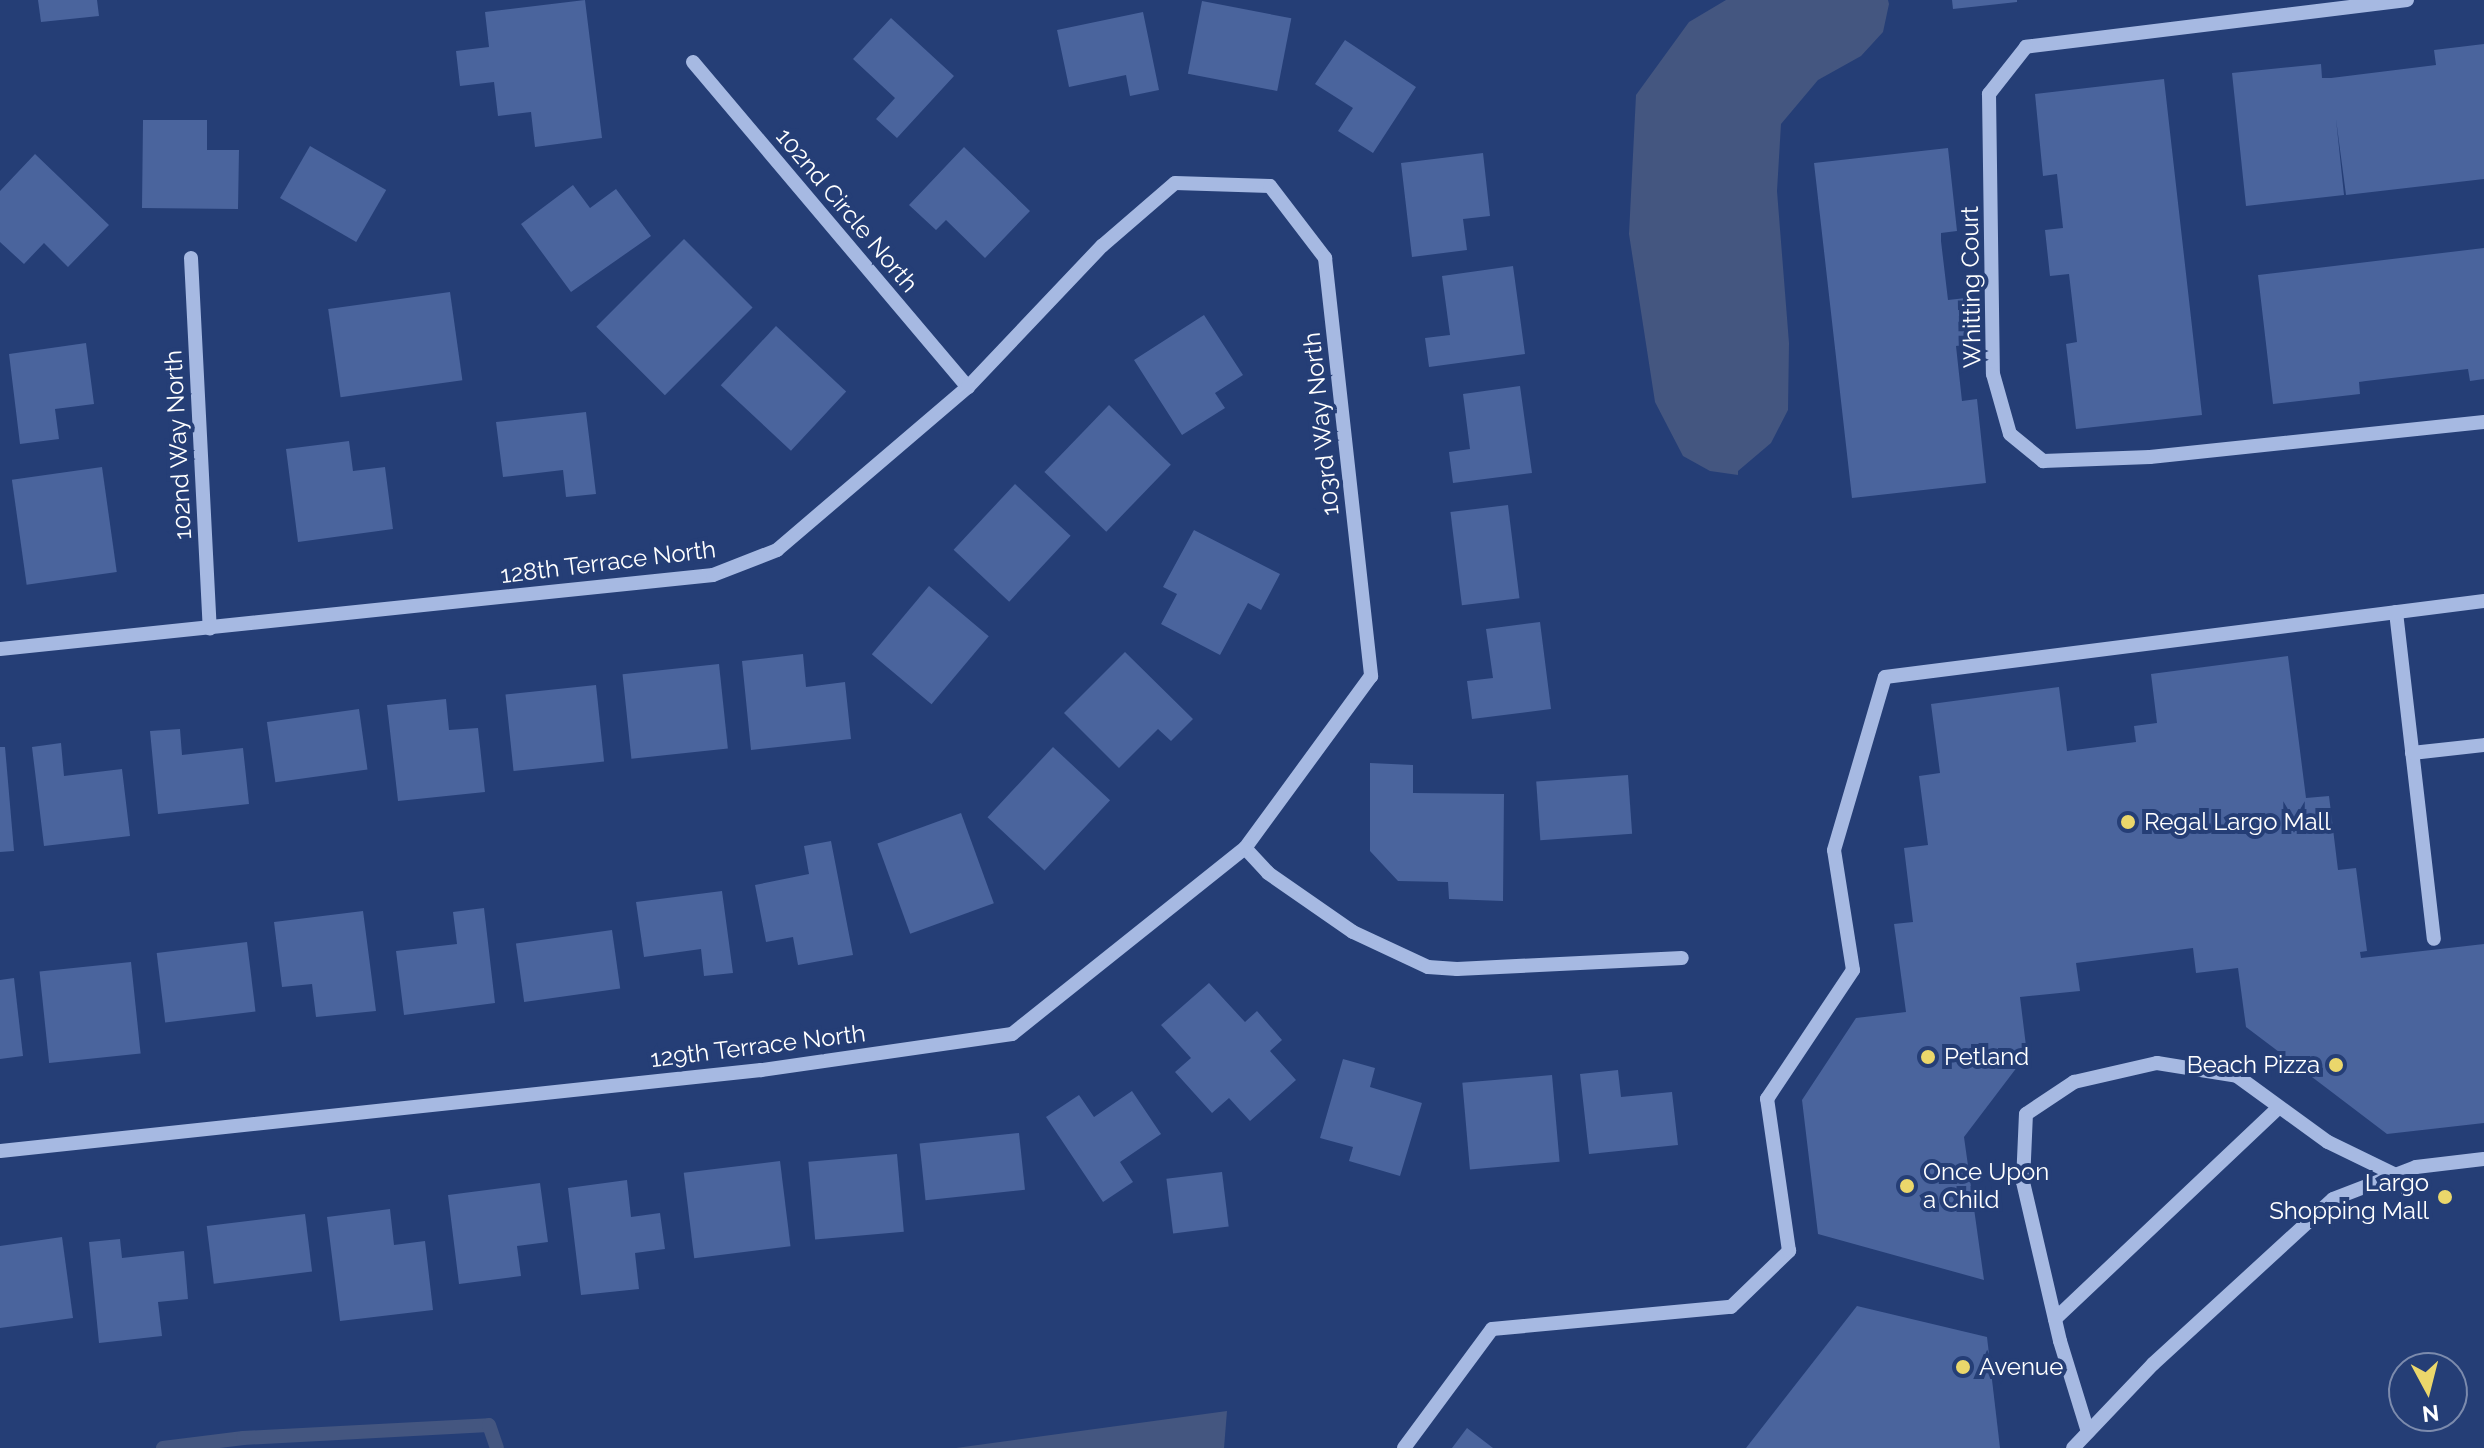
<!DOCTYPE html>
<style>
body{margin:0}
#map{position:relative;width:2484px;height:1448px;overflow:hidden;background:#253e76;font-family:Raleway,sans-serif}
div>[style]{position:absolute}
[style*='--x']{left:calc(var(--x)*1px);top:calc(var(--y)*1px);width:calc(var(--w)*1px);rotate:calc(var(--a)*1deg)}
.water>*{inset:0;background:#445680}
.stream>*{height:14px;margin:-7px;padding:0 7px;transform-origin:7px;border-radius:7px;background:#445680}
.building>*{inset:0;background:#4a649d;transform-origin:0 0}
.minor>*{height:14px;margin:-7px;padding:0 7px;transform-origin:7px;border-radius:7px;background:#a6b9e2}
.dots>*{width:22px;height:22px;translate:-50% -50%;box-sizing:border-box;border:4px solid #253e76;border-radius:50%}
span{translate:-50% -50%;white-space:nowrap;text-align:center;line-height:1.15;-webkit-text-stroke:8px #253e76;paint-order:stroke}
.street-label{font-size:24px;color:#fff}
.poi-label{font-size:24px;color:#fff}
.left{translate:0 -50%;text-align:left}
.right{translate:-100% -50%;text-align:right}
.north{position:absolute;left:2388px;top:1352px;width:80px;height:80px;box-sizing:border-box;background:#253e76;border:2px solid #7c8bad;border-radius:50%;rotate:173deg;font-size:22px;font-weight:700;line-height:32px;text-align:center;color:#fff}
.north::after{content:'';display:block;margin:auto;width:28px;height:36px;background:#ebd76b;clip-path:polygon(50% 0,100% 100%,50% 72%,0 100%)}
</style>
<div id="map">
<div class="water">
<i style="clip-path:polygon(1726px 0,1888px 0,1889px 4px,1883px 32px,1861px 56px,1818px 80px,1781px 124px,1777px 191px,1789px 343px,1788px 410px,1771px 443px,1738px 471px,1738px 475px,1710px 471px,1683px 456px,1655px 402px,1629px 234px,1636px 95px,1689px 22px)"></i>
<i style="clip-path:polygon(1227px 1411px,1224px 1448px,956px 1448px)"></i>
</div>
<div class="stream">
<i style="--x:163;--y:1448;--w:81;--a:-7.1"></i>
<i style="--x:243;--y:1438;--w:246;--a:-3"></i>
<i style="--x:489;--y:1425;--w:24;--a:71"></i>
</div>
<div class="building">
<i style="clip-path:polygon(38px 0,97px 0,99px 16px,41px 22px)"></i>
<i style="clip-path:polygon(585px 0,602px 138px,535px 147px,531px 112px,498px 116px,494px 82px,460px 86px,456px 51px,489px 47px,485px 12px)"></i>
<i style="clip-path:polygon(1952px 0,2017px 0,2017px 2px,1953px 9px)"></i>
<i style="left:1202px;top:1px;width:91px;height:74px;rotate:11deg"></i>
<i style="clip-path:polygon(1143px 12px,1159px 90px,1130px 96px,1126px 75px,1069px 87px,1057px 30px)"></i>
<i style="clip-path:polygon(891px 18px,954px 76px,897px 138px,876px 119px,895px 98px,853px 59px)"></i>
<i style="clip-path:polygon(1345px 40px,1416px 87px,1373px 153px,1338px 131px,1353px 108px,1315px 84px)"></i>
<i style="clip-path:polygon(2484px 44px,2484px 179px,2346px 195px,2336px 119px,2344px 195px,2246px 206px,2232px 73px,2321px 64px,2322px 78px,2331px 78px,2436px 65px,2434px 50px)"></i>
<i style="clip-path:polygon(2164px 79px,2202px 415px,2076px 429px,2066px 344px,2077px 342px,2069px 274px,2050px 276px,2045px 230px,2063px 228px,2057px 174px,2043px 176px,2035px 94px)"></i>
<i style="clip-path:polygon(143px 120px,207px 120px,207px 150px,239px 150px,238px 209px,142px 208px)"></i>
<i style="left:310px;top:146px;width:88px;height:60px;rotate:30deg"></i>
<i style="clip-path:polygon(964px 147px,1030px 211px,985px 258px,946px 220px,936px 230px,909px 205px)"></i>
<i style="clip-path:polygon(1948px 148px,1957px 231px,1941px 233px,1941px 241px,1948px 300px,1966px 298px,1971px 344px,1956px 346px,1961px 392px,1962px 401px,1977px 399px,1986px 483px,1852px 498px,1814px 163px)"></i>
<i style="clip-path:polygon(1483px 153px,1490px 216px,1463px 219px,1467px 250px,1412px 257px,1401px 163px)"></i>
<i style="clip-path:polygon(35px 154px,109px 225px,68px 267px,44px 243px,24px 264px,0 242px,0 191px)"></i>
<i style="clip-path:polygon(573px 185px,590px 208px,616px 189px,651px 236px,571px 292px,521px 224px)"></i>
<i style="left:684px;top:239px;width:97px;height:124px;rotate:45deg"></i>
<i style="clip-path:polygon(2484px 248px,2484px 379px,2470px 381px,2468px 369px,2366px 381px,2359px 382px,2360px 394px,2273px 404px,2258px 275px)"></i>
<i style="clip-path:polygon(1513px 266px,1525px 354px,1429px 367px,1425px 338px,1450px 335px,1442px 276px)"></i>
<i style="left:450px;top:292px;width:89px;height:123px;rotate:82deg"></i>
<i style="clip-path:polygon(1204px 315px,1243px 375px,1215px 393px,1225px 408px,1182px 435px,1134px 360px)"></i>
<i style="left:776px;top:326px;width:96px;height:81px;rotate:43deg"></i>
<i style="clip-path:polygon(86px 343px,94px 404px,55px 409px,59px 439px,20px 444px,9px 354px)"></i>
<i style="clip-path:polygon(1520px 386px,1532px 473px,1453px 483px,1449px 452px,1470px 449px,1463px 394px)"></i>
<i style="left:1109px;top:405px;width:86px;height:93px;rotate:44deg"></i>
<i style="clip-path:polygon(586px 412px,596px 494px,566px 497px,563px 470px,503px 477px,496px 422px)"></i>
<i style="clip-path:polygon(349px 441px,353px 471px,385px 467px,393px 529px,298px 542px,286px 449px)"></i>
<i style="left:102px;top:467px;width:106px;height:91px;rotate:82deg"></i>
<i style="left:1015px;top:484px;width:76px;height:90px;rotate:43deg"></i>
<i style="left:1508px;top:505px;width:94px;height:58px;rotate:83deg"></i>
<i style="clip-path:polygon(1194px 530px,1280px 574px,1261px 610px,1248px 603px,1220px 655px,1161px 624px,1177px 594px,1163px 587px)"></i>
<i style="left:929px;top:586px;width:78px;height:89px;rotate:40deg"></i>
<i style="clip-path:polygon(1540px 622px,1551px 709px,1472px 719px,1467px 681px,1493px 678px,1486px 629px)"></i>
<i style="clip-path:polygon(1125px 652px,1193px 719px,1171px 741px,1158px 729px,1119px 768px,1064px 713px)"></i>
<i style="clip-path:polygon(803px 654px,806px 687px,845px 682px,851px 739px,751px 750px,742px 661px)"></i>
<i style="clip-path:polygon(2288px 656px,2306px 798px,2329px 796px,2338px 870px,2356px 868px,2367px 951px,2360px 952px,2361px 958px,2484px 944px,2484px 1123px,2387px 1134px,2246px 1027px,2238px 968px,2196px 973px,2193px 948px,2076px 963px,2080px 991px,2020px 997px,2027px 1054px,1964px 1137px,1984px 1280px,1818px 1234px,1802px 1100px,1856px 1018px,1906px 1012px,1894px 924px,1913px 922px,1904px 848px,1928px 845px,1919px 776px,1940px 773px,1931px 704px,2059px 687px,2067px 751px,2136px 742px,2134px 726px,2157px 723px,2151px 674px)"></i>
<i style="left:719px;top:664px;width:85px;height:97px;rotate:84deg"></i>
<i style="left:596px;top:685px;width:77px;height:91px;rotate:84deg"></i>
<i style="clip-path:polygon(446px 699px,449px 730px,478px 728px,485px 792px,398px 801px,387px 705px)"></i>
<i style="left:359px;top:709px;width:61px;height:93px;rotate:82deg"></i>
<i style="clip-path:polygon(180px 729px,182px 755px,243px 748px,249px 804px,158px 814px,150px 731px)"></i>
<i style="clip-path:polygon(61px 743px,64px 776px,122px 769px,130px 836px,44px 846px,32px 747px)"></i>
<i style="clip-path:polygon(0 747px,5px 747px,14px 851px,0 852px)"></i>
<i style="left:1053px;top:747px;width:78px;height:96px;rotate:43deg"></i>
<i style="clip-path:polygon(1370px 763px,1413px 765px,1413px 793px,1504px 794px,1503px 901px,1449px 899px,1448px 882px,1398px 881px,1370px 851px)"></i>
<i style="left:1628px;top:775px;width:59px;height:92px;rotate:86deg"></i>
<i style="left:961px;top:813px;width:96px;height:89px;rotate:70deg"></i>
<i style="clip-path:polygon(831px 841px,853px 955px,798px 965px,793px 937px,766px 942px,755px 885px,809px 874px,804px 846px)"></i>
<i style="clip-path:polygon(722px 891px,733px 973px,704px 976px,701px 949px,644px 957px,636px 902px)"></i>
<i style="clip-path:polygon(484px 908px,495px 1003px,404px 1015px,396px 951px,457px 944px,453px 912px)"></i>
<i style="clip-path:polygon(363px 911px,376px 1011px,316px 1017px,312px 984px,282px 987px,274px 922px)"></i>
<i style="left:612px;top:930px;width:59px;height:97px;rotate:82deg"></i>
<i style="left:247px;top:942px;width:70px;height:91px;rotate:83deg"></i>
<i style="left:131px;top:962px;width:92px;height:92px;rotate:84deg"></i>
<i style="clip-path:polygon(14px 978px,23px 1056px,0 1059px,0 980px)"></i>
<i style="clip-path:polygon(1209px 983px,1245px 1022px,1257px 1011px,1282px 1040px,1270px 1051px,1296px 1080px,1250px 1121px,1229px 1098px,1212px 1113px,1175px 1072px,1191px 1058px,1161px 1025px)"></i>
<i style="clip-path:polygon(1343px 1059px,1375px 1068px,1370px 1087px,1422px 1103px,1400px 1176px,1349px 1161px,1353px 1147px,1320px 1138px)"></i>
<i style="clip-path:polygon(1618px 1070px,1621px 1097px,1672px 1092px,1678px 1145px,1589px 1154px,1580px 1074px)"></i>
<i style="left:1552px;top:1075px;width:87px;height:90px;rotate:85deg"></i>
<i style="clip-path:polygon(1132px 1091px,1161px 1134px,1120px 1162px,1133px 1182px,1103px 1202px,1046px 1117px,1079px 1095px,1094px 1117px)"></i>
<i style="left:1019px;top:1133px;width:57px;height:100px;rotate:84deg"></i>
<i style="left:897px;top:1154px;width:78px;height:89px;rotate:85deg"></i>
<i style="left:780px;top:1161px;width:86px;height:97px;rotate:83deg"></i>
<i style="left:1222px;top:1172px;width:55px;height:56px;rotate:83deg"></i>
<i style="clip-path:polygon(627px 1180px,631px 1217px,660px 1213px,665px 1249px,635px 1253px,639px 1289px,581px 1295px,568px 1188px)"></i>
<i style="clip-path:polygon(540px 1183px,548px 1242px,517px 1246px,521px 1276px,459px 1284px,448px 1195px)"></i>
<i style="clip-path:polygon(390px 1209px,394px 1245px,425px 1241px,433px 1310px,340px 1321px,327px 1217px)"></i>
<i style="left:305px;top:1214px;width:58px;height:99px;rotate:83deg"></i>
<i style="clip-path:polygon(62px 1237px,73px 1318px,0 1328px,0 1246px)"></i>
<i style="clip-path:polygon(120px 1239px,122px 1258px,184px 1251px,188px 1299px,158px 1302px,162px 1336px,99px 1343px,89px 1242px)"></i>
<i style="clip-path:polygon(1857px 1306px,1987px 1337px,2000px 1448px,1746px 1448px)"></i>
<i style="clip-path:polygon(1467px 1428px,1493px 1448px,1452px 1448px)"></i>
</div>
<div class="minor">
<i style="--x:2407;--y:0;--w:384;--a:173"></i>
<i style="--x:2026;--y:47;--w:60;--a:128.2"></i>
<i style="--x:1989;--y:94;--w:280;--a:89.2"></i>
<i style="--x:1993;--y:374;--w:62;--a:74.2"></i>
<i style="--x:2010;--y:434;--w:43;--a:39.3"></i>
<i style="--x:2043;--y:461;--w:107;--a:-2.1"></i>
<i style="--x:2150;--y:457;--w:336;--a:-6"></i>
<i style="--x:693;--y:62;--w:426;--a:49.8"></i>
<i style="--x:191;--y:258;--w:371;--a:87.1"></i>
<i style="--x:2396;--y:612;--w:329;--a:83.4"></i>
<i style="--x:0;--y:649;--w:717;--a:-5.93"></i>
<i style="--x:713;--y:575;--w:69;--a:-21.3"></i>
<i style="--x:777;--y:550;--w:251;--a:-40.5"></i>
<i style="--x:968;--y:387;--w:195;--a:-46.5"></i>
<i style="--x:1102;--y:246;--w:96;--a:-40.8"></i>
<i style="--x:1175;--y:183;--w:95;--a:1.8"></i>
<i style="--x:1270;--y:186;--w:91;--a:52.6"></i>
<i style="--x:1325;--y:258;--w:421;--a:83.7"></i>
<i style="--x:1371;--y:676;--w:213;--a:126.2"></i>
<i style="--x:1245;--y:848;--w:298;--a:141.4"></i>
<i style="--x:1012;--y:1034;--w:254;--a:171.8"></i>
<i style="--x:761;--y:1070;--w:765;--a:173.92"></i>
<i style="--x:2412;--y:753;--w:72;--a:-6.3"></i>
<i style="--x:1245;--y:848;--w:34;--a:47"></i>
<i style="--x:1268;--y:873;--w:103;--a:34.8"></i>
<i style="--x:1353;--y:932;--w:83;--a:25"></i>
<i style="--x:1428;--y:967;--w:29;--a:4"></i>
<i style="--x:1457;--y:969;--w:225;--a:-2.8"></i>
<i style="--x:2055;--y:1319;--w:308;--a:-43.4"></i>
<i style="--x:2088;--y:1432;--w:95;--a:-107.1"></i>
<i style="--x:2060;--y:1341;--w:163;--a:-103.1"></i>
<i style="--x:2023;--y:1182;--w:68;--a:-87.5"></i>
<i style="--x:2026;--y:1114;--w:58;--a:-33.7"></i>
<i style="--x:2074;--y:1082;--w:85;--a:-12.9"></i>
<i style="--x:2157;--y:1063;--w:81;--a:9.2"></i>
<i style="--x:2237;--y:1076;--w:112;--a:36"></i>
<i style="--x:2328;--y:1142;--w:76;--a:25.9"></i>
<i style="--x:1404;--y:1448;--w:148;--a:-53.5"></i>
<i style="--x:1492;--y:1329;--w:240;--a:-5.3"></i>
<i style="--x:1731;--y:1307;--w:81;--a:-44"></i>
<i style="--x:1789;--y:1251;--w:154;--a:-98.2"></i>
<i style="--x:1767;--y:1099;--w:155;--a:-56.3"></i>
<i style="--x:1853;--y:970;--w:121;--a:-99"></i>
<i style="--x:1834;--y:850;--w:180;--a:-73.6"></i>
<i style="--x:1885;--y:677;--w:604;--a:-7.23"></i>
<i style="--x:2073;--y:1448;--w:116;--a:-46.4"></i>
<i style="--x:2153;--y:1364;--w:244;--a:-42.5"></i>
<i style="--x:2333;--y:1199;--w:89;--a:-21.1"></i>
<i style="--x:2416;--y:1167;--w:68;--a:-6.7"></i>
</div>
<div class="dots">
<i style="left:2128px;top:822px;background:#ebd76b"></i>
<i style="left:1928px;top:1057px;background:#ebd76b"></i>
<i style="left:2336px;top:1065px;background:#ebd76b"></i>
<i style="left:1907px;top:1186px;background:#ebd76b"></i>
<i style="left:2445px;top:1197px;background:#ebd76b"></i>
<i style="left:1963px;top:1367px;background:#ebd76b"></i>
</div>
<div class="street-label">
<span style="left:847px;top:210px;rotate:50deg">102nd Circle North</span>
<span style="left:1971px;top:287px;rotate:-91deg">Whitting Court</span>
<span style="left:1321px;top:424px;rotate:-96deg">103rd Way North</span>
<span style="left:178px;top:445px;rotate:-93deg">102nd Way North</span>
<span style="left:608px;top:562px;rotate:-7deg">128th Terrace North</span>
<span style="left:758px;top:1046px;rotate:-7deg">129th Terrace North</span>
</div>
<div class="poi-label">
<span class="left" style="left:2144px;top:822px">Regal Largo Mall</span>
<span class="left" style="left:1944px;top:1057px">Petland</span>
<span class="right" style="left:2320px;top:1065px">Beach Pizza</span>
<span class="left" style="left:1923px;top:1186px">Once Upon<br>a Child</span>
<span class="right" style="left:2429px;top:1197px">Largo<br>Shopping Mall</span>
<span class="left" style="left:1979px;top:1367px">Avenue</span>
</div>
<div class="north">N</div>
</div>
